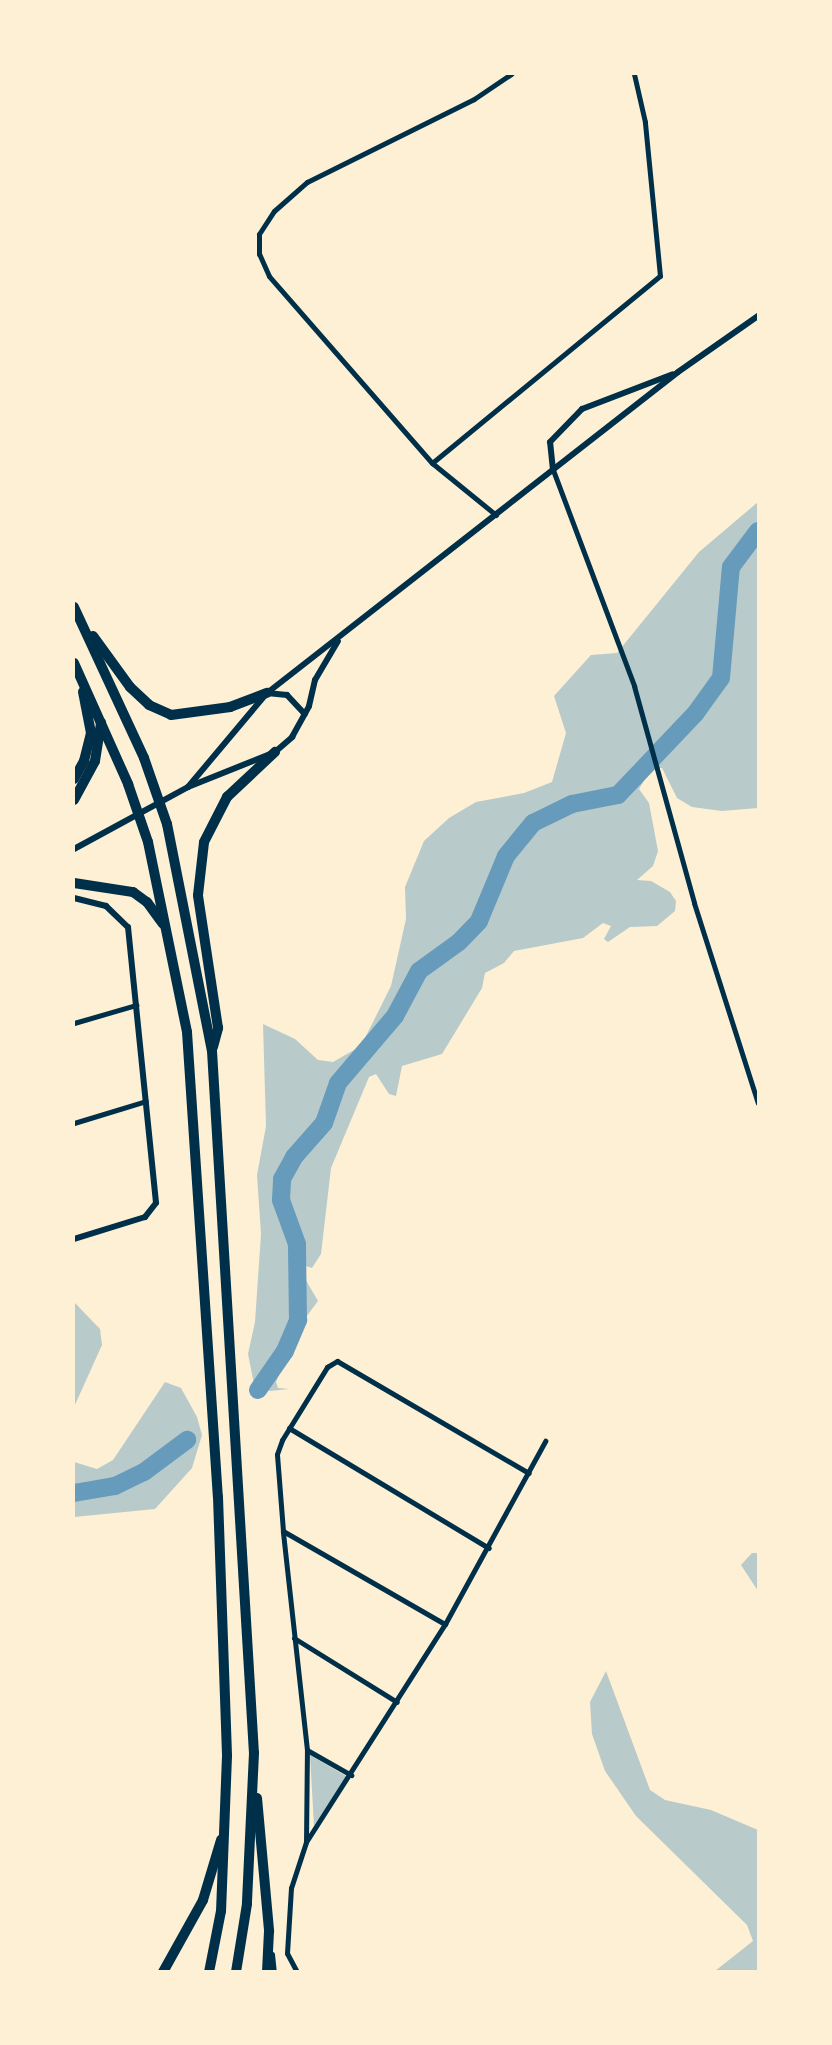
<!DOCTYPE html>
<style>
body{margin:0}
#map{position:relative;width:832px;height:2045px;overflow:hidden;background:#fdf0d5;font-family:"Crimson Pro",serif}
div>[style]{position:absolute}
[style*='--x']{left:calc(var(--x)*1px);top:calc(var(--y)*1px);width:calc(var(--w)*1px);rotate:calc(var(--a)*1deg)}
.green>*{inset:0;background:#b9caca}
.river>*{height:18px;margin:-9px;padding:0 9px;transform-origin:9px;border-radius:9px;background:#669bbc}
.minor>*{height:5px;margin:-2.5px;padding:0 2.5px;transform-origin:2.5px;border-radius:2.5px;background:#003049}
.tertiary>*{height:6px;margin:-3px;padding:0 3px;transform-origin:3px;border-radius:3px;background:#003049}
.motorway>*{height:10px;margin:-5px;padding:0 5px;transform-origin:5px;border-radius:5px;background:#003049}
span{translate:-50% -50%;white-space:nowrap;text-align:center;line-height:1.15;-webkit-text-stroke:7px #fdf0d5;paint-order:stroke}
.frame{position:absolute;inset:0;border:75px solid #fdf0d5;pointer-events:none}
</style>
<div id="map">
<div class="green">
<i style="clip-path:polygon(758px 502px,758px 808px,722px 811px,692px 807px,677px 798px,662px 768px,652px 768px,639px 789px,649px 803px,658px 851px,653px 866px,637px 880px,651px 881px,670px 892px,676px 901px,675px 911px,657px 926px,630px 927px,608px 942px,604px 939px,611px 926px,603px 923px,583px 938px,514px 951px,504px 963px,485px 973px,482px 988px,442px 1054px,402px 1066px,396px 1096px,389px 1094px,376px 1074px,369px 1077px,331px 1168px,321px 1254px,312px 1268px,296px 1263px,318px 1301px,295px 1332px,276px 1382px,278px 1388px,289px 1389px,270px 1391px,254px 1384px,248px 1354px,255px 1322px,261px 1234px,257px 1175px,266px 1126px,263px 1024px,295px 1039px,318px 1060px,333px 1062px,361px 1046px,391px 986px,406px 919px,405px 887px,424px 841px,449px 818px,476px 802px,524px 793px,552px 782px,566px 733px,554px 696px,591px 655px,617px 653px,699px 552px)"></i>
<i style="clip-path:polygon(74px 1302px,100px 1329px,102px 1345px,74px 1407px)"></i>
<i style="clip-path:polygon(165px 1382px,181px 1388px,197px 1417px,202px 1435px,192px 1468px,155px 1509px,74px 1517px,74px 1462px,97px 1469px,113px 1460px)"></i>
<i style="clip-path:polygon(752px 1553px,758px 1553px,758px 1591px,741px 1565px)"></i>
<i style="clip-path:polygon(606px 1671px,650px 1790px,665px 1800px,711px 1810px,758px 1830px,758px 1971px,715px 1971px,753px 1941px,747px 1925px,636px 1816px,605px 1771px,592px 1734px,590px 1702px)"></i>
<i style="clip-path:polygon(310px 1755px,346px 1776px,314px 1826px)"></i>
</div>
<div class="river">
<i style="--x:258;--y:1390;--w:47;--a:-55.3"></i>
<i style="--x:285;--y:1351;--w:34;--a:-67"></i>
<i style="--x:298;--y:1320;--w:76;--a:-90.8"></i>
<i style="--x:297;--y:1244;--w:47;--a:-110"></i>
<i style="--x:281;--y:1200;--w:21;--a:-87"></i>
<i style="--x:282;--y:1179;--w:25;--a:-61"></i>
<i style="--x:294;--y:1157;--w:45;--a:-48.6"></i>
<i style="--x:324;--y:1123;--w:42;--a:-70.7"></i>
<i style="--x:338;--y:1083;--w:88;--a:-49.6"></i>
<i style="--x:395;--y:1016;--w:51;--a:-61.9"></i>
<i style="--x:419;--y:971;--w:49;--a:-35.9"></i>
<i style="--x:459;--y:942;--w:29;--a:-46"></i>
<i style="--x:479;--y:921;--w:70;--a:-67.4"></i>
<i style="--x:506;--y:856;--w:43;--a:-50.7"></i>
<i style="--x:533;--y:823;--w:43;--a:-26"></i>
<i style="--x:572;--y:804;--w:47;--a:-11.1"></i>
<i style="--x:618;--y:795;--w:112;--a:-46.5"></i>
<i style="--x:695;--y:714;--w:44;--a:-54.2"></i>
<i style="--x:721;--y:678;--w:111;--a:-84.9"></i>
<i style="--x:731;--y:567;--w:45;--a:-53.1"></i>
<i style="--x:74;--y:1493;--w:42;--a:-9.7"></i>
<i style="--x:115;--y:1486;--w:32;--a:-26"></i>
<i style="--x:144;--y:1472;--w:54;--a:-36.7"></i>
</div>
<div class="minor">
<i style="--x:432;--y:463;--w:295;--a:-39.4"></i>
<i style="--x:660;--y:276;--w:155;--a:-95.6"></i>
<i style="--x:645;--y:122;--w:49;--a:-102.9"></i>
<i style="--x:553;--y:470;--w:231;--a:69.4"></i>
<i style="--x:634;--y:686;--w:225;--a:74.5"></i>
<i style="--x:694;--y:903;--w:210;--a:72.3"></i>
<i style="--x:496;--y:515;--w:82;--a:-140.9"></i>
<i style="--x:432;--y:463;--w:248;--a:-131.1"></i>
<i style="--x:269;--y:276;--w:24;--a:-114"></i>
<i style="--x:259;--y:254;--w:20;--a:-90"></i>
<i style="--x:259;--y:234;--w:27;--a:-57"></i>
<i style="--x:274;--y:211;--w:44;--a:-41.3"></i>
<i style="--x:307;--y:182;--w:186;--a:-26.4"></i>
<i style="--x:474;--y:99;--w:45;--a:-34"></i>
<i style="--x:74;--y:1023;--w:65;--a:-16.2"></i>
<i style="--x:74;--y:1123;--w:75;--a:-17"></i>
<i style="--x:289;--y:1428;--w:233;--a:31"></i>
<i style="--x:283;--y:1531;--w:187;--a:29.9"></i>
<i style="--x:294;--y:1638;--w:121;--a:31.9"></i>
<i style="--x:307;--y:1750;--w:51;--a:29.6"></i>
<i style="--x:306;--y:1842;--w:92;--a:-89.4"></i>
<i style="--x:307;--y:1750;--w:220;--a:-96.3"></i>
<i style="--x:283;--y:1531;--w:77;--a:-94.5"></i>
<i style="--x:277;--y:1454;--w:15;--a:-70"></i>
<i style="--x:282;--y:1440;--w:86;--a:-58.3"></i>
<i style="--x:327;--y:1367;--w:12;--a:-31"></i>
<i style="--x:337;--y:1361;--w:222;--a:30.3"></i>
<i style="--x:272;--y:1954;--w:18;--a:84"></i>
<i style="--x:297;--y:1972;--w:21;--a:-118"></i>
<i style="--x:287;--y:1953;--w:65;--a:-86.5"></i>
<i style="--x:291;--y:1888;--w:48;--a:-71.9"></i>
<i style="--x:306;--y:1842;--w:259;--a:-57.5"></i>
<i style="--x:445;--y:1624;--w:209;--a:-61.3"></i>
</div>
<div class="tertiary">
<i style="--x:553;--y:470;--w:28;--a:-96"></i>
<i style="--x:550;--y:442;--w:46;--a:-45.9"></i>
<i style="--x:582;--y:409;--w:97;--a:-21"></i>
<i style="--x:267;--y:693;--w:20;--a:6"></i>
<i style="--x:287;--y:695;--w:26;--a:47"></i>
<i style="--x:188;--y:787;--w:123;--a:-50"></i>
<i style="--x:267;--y:693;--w:521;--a:-37.99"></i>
<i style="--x:678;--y:372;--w:98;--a:-35"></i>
<i style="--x:74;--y:849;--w:130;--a:-28.5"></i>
<i style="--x:188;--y:787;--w:94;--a:-21.9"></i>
<i style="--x:275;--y:752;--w:23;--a:-41"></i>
<i style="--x:292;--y:737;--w:35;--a:-61"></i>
<i style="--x:309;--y:706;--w:27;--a:-77"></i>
<i style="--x:315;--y:680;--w:45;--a:-59.5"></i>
<i style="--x:74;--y:898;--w:33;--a:14"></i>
<i style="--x:106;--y:906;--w:30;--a:44"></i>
<i style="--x:128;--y:927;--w:277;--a:84.2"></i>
<i style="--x:156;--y:1203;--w:18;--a:128"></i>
<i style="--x:145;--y:1217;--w:74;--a:162.8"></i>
</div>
<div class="motorway">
<i style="--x:74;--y:607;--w:166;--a:65.1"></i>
<i style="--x:144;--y:758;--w:70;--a:70.8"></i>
<i style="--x:167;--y:824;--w:231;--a:78.8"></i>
<i style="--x:212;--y:1051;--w:703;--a:86.58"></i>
<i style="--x:254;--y:1753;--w:151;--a:92.7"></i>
<i style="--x:247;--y:1904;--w:69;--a:99.2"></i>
<i style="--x:93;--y:636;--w:63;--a:54"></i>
<i style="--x:130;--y:687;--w:26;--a:43"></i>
<i style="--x:149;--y:705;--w:24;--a:24"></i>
<i style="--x:171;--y:715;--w:60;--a:-7.7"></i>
<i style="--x:230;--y:707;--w:40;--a:-21"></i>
<i style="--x:74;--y:663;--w:133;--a:65.9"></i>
<i style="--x:128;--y:784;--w:61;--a:71"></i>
<i style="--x:148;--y:842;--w:194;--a:78.4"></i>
<i style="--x:187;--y:1032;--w:466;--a:86.2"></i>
<i style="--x:218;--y:1497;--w:259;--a:88"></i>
<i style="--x:227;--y:1756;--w:155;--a:92.2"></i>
<i style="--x:221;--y:1911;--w:62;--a:101.1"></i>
<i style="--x:74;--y:779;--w:21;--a:-61"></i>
<i style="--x:84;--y:761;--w:29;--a:-76"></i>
<i style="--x:91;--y:733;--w:42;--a:-101"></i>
<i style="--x:74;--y:800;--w:44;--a:-61.7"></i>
<i style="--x:95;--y:761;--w:39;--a:-81"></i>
<i style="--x:74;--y:883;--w:60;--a:8.7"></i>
<i style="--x:133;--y:892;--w:17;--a:36"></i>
<i style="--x:147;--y:902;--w:27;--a:54"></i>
<i style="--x:213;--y:1047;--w:20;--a:-75"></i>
<i style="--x:218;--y:1028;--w:134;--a:-98.6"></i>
<i style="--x:198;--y:895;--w:53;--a:-83.5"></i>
<i style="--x:204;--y:842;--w:51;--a:-62.9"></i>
<i style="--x:227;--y:797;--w:66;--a:-43.2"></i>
<i style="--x:257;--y:1798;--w:134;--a:84.8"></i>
<i style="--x:269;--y:1931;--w:41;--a:92.8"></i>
<i style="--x:163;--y:1972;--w:82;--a:-60.9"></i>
<i style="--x:203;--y:1900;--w:63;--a:-73.3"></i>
</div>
<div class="frame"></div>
</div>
